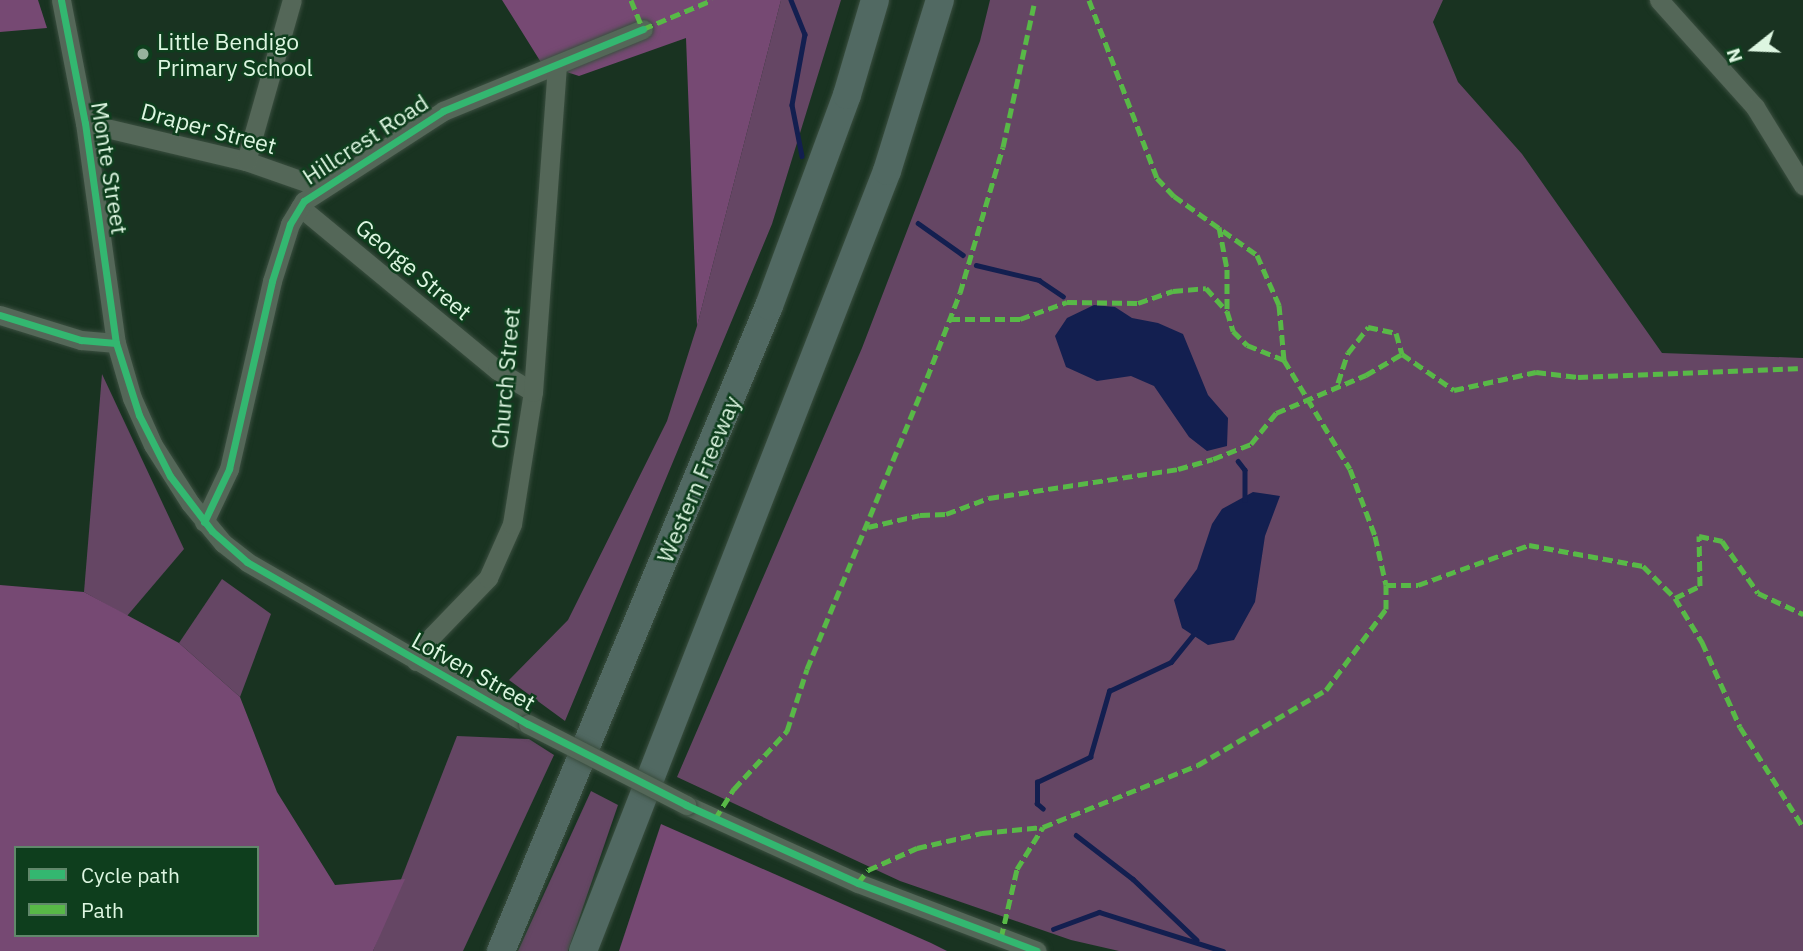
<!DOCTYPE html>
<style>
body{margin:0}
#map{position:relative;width:1803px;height:951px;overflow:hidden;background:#193321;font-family:"IBM Plex Sans",sans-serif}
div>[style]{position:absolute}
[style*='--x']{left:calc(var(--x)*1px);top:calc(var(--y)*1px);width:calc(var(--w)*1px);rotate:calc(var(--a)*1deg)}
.green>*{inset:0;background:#654664}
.forest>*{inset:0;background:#764973}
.water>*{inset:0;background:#131f50}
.stream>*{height:4.5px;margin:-2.25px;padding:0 2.25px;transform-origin:2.25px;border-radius:2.25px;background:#131f50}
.roads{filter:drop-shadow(0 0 2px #3a4e3f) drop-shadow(0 0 2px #3a4e3f)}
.minor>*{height:19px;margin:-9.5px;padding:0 9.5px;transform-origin:9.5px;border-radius:9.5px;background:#546758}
.highway>*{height:28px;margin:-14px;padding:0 14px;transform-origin:14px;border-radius:14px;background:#516962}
.bridges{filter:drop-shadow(0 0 2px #3a4e3f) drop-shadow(0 0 2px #3a4e3f)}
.minor-bridge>*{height:19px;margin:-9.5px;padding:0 9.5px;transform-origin:9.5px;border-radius:9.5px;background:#546758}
.quiet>*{height:5px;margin-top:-2.5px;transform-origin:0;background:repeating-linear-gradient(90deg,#58b947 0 10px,transparent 0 15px)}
.cycleway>*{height:7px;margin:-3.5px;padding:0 3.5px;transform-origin:3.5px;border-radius:3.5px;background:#33b770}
.dots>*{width:19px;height:19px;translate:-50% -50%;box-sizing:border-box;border:4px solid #0e3e1d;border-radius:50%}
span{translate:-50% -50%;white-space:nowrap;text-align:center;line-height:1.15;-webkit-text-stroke:5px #0e3e1d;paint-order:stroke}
.poi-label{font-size:23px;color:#ddf6e1}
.left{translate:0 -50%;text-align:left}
.street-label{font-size:23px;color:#ddf6e1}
.legend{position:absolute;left:14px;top:846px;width:245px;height:91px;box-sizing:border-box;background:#0e3e1d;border:2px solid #61886b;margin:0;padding:9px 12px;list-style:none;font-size:21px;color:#ddf6e1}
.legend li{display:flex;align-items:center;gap:14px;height:35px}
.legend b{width:35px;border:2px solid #61886b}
.north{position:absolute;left:1719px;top:14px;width:70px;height:70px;-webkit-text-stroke:5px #0e3e1d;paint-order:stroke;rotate:252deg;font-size:19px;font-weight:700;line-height:28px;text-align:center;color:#ddf6e1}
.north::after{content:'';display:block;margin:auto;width:24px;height:32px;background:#ddf6e1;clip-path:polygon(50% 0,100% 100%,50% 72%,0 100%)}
</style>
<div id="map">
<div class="green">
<i style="clip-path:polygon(781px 0,841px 0,772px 224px,565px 721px,509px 680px,568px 620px,667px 421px,697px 326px)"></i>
<i style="clip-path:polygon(990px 0,1443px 0,1433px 22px,1458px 82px,1522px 154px,1662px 353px,1803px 358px,1803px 951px,1119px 951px,1071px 940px,900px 881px,677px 777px,862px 348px,980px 41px)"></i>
<i style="clip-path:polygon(102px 374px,184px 549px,127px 616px,84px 592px)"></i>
<i style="clip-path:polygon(222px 579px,271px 614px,240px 697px,179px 643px)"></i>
<i style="clip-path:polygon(457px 736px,529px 739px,554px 755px,463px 951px,373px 951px)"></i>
<i style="clip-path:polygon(591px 791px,618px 805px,568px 951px,518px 951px)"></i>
</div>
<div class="forest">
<i style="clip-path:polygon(0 0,38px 0,47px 28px,0 32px)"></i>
<i style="clip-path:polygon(502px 0,781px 0,697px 326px,686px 38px,579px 76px,542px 64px)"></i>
<i style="clip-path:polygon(evenodd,0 585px,84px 592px,179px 643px,240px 697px,277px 792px,335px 885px,405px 879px,373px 951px,0 951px,0 585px,16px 848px,257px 848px,257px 935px,16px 935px,16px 848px)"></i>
<i style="clip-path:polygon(661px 824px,931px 943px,947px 951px,619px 951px)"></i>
</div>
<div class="water">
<i style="clip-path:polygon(1094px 305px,1115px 307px,1132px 318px,1158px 323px,1183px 334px,1208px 395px,1228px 418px,1227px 446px,1207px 451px,1189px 437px,1154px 386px,1131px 376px,1097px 381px,1066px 367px,1055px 336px,1067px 318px)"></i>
<i style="clip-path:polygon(1253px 492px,1280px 496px,1265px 536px,1255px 602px,1234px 640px,1208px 645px,1182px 628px,1174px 600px,1197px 569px,1212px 524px,1222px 509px)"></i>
</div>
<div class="stream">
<i style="--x:791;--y:0;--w:37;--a:68"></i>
<i style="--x:805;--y:34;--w:72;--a:100.4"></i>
<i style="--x:792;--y:105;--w:52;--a:78.9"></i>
<i style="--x:918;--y:223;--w:55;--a:35.4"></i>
<i style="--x:976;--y:265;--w:65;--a:13.4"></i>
<i style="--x:1039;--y:280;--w:29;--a:34"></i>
<i style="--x:1238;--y:461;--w:11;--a:52"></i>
<i style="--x:1245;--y:470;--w:30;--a:90"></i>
<i style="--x:1043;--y:809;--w:8;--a:-140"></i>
<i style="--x:1037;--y:804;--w:22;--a:-90"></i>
<i style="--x:1037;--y:782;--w:59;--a:-25.3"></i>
<i style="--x:1090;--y:757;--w:69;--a:-73.9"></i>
<i style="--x:1109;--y:691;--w:68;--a:-25.1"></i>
<i style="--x:1171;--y:662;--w:38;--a:-51"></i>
<i style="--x:1076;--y:835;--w:72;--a:37.7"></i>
<i style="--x:1133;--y:879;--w:88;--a:43.6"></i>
<i style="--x:1053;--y:929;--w:49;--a:-20.3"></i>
<i style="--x:1099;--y:912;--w:130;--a:17.5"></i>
</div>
<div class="roads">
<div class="minor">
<i style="--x:61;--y:0;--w:125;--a:79"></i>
<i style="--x:85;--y:123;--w:222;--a:82"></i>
<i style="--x:1659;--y:0;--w:144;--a:48.1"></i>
<i style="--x:1755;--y:107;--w:92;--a:58.4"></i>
<i style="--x:85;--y:123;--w:165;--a:13.3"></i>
<i style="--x:246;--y:161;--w:78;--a:19.4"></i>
<i style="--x:246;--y:161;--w:167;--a:-74.1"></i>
<i style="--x:300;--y:207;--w:256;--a:39.6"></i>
<i style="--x:497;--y:370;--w:42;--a:31.4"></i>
<i style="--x:0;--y:315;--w:85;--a:17.2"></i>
<i style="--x:81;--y:340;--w:35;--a:5"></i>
<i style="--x:116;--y:343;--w:57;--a:73.8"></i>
<i style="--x:132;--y:398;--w:51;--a:65.9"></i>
<i style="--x:153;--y:445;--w:69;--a:57.5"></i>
<i style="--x:190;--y:503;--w:52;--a:50.5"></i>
<i style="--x:223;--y:543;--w:31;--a:38"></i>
<i style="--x:247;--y:562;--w:324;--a:30"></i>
<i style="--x:204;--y:522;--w:59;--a:-64.7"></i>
<i style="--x:229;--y:469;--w:193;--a:-77.1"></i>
<i style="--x:272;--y:281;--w:60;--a:-72.5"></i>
<i style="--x:290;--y:224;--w:27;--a:-59"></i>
<i style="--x:304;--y:201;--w:166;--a:-32.9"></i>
<i style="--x:443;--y:111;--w:216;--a:-22.3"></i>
<i style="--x:416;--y:661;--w:30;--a:-57"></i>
<i style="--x:432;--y:636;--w:81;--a:-46"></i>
<i style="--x:488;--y:578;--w:59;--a:-66"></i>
<i style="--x:512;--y:524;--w:134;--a:-81"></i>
<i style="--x:533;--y:392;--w:326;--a:-85.8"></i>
<i style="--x:686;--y:805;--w:189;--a:24.4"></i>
<i style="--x:858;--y:883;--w:191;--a:20.8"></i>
</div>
<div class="highway">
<i style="--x:501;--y:951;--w:698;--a:-67.44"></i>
<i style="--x:769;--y:306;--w:225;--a:-69.7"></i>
<i style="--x:847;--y:95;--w:99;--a:-73.6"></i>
<i style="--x:583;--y:951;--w:837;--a:-68.71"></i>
<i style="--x:887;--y:171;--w:179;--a:-72.8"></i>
</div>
</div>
<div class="bridges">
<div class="minor-bridge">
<i style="--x:528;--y:724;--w:178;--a:27.1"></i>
</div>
</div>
<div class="quiet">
<i style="--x:631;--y:0;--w:31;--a:68"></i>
<i style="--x:643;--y:29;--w:75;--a:-22.8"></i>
<i style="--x:1089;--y:0;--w:191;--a:69.1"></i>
<i style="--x:1157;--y:178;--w:25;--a:47"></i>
<i style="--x:1174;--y:196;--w:102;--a:35.4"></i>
<i style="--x:1257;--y:255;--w:55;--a:66.3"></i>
<i style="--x:1279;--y:305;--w:55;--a:84.8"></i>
<i style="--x:1284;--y:360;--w:127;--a:58.8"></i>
<i style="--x:1350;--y:469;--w:72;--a:69.5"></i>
<i style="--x:1375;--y:536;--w:50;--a:77.3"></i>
<i style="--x:1386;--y:585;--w:32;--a:0"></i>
<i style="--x:1418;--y:585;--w:118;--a:-19.8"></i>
<i style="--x:1529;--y:545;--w:116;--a:10.4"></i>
<i style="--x:1643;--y:566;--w:45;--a:45"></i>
<i style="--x:1675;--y:598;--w:52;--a:58.5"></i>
<i style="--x:1702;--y:642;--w:93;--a:65.9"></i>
<i style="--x:1740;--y:727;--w:118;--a:57.8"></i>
<i style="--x:1219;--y:227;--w:43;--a:79.2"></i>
<i style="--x:1227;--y:269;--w:42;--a:90"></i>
<i style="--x:1227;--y:311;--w:21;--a:73"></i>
<i style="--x:1233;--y:331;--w:20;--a:45"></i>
<i style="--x:1247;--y:345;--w:40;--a:22"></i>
<i style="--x:950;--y:319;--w:70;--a:0"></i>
<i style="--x:1020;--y:319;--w:50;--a:-19.9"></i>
<i style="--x:1067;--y:302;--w:71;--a:0.8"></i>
<i style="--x:1138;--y:303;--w:37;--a:-19"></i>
<i style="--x:1173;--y:291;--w:33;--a:-5"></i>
<i style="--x:1206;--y:288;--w:31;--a:48"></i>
<i style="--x:1338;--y:383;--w:32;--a:-72"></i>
<i style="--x:1348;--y:353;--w:33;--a:-52"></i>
<i style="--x:1368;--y:327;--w:29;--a:12"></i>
<i style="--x:1396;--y:333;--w:22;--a:74"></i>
<i style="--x:868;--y:527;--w:53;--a:-13"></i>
<i style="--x:920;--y:515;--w:26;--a:-2"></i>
<i style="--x:946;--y:514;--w:46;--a:-20.4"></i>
<i style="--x:989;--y:498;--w:191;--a:-8.7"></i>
<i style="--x:1178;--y:469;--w:36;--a:-16"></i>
<i style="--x:1213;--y:459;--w:41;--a:-21.5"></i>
<i style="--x:1251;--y:444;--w:40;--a:-51"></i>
<i style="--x:1276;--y:413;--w:98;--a:-22.9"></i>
<i style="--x:1366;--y:375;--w:42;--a:-30.3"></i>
<i style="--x:1402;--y:354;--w:63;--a:34.7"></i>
<i style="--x:1454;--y:390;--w:84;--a:-12.4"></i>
<i style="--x:1536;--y:372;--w:42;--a:6.8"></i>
<i style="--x:1578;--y:377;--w:225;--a:-2.3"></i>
<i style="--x:1675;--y:598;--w:28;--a:-26"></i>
<i style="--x:1700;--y:586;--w:50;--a:-91.1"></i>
<i style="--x:1699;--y:536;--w:24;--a:12"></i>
<i style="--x:1722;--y:541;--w:63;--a:55.3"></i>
<i style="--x:1758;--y:593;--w:50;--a:25"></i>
<i style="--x:715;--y:819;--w:36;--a:-58"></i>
<i style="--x:734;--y:789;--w:79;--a:-47.6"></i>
<i style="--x:787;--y:731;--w:65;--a:-72.1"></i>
<i style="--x:807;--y:669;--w:315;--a:-67.6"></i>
<i style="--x:927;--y:378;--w:91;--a:-68.8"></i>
<i style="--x:960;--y:293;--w:152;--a:-73.6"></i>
<i style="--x:1003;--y:147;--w:150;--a:-77.7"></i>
<i style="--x:858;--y:883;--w:16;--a:-52"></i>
<i style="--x:868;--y:870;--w:54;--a:-24.2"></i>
<i style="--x:917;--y:848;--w:67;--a:-13"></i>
<i style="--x:982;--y:833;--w:61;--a:-5.6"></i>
<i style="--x:1043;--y:827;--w:167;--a:-21.8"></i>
<i style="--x:1198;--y:765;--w:148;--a:-30.4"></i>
<i style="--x:1326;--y:690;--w:101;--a:-53.5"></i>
<i style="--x:1386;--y:609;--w:24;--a:-90"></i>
<i style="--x:1001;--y:938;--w:71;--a:-76.9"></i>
<i style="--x:1017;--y:869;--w:49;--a:-58.2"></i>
</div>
<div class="cycleway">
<i style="--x:61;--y:0;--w:125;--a:79"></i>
<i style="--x:85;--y:123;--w:222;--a:82"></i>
<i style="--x:0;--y:315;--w:85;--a:17.2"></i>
<i style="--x:81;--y:340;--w:35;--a:5"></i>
<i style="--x:116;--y:343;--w:76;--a:72.3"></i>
<i style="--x:139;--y:415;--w:68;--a:63.1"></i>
<i style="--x:170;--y:476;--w:69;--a:52.6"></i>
<i style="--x:212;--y:531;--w:47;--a:41.5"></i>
<i style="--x:247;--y:562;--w:324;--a:30"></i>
<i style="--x:528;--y:724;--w:178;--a:27.1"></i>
<i style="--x:686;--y:805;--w:189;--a:24.4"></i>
<i style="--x:858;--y:883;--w:191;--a:20.8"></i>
<i style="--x:204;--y:522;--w:59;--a:-64.7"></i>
<i style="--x:229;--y:469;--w:193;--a:-77.1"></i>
<i style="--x:272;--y:281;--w:60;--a:-72.5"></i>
<i style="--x:290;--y:224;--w:27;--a:-59"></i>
<i style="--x:304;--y:201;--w:166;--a:-32.9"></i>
<i style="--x:443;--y:111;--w:216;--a:-22.3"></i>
</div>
<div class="dots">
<i style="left:143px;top:54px;background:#98b29e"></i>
</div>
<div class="poi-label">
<span class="left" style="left:157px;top:54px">Little Bendigo<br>Primary School</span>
</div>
<div class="street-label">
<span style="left:209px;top:128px;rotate:15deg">Draper Street</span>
<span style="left:365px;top:139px;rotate:-33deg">Hillcrest Road</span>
<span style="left:110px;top:168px;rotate:81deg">Monte Street</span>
<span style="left:414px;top:269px;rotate:40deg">George Street</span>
<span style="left:505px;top:378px;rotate:-85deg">Church Street</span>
<span style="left:698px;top:479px;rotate:-67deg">Western Freeway</span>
<span style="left:474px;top:671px;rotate:29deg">Lofven Street</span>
</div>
<ul class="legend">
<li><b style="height:9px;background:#33b770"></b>Cycle path</li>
<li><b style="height:9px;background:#58b947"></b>Path</li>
</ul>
<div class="north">N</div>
</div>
